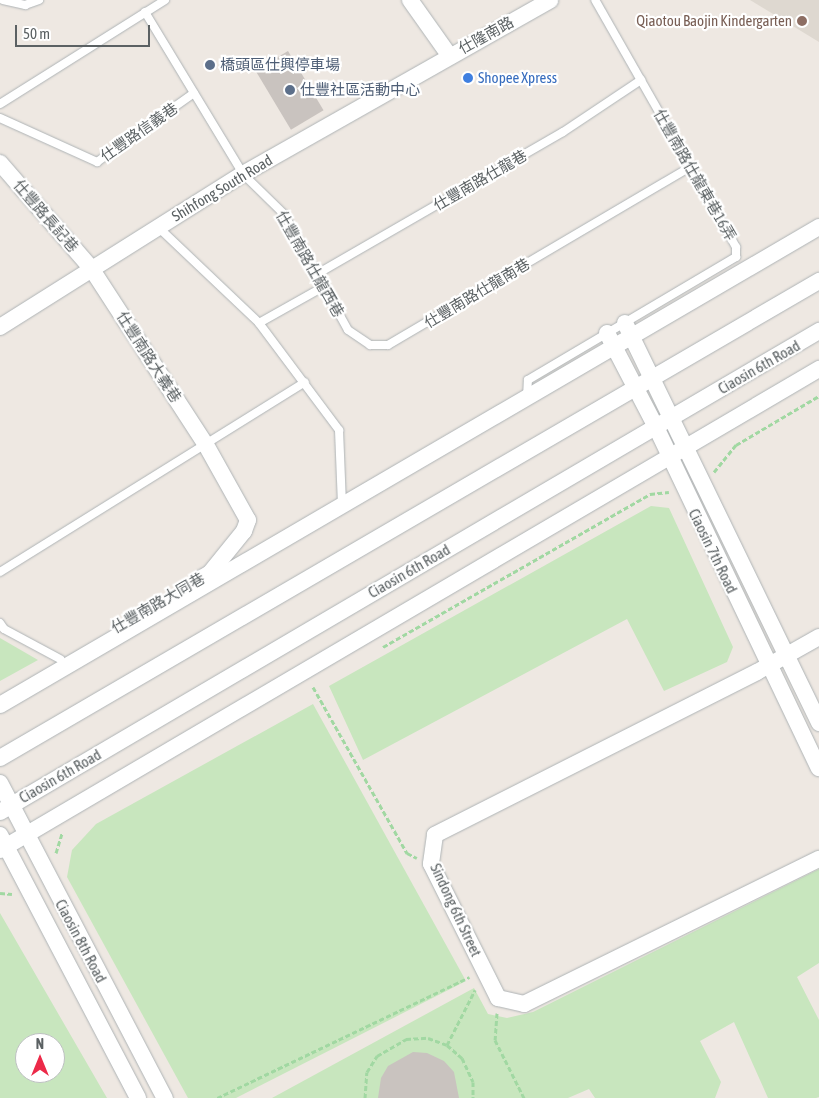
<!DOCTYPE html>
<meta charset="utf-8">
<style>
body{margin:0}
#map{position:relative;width:819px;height:1098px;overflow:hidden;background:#eee8e2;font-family:"Asap Condensed","Noto Sans TC",sans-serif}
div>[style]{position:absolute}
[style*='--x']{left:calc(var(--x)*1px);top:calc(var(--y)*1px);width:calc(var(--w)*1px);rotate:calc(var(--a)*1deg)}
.education>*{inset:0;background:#ded8d0}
.green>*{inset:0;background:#c8e6be}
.building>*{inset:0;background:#c9c3bf;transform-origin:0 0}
.path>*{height:3px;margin-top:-1.5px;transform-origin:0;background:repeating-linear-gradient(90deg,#a1d8a2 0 5px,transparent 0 7.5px)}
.roads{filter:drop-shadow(0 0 1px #aeb3b5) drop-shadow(0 0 1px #aeb3b5)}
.lane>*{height:8px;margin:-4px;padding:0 4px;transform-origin:4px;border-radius:4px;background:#fff}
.street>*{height:16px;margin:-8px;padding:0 8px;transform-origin:8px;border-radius:8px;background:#fff}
.dots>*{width:14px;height:14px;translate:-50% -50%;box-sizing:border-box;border:2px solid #fff;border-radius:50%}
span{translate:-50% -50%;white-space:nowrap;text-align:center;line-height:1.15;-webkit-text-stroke:4.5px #fff;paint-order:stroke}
.education-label{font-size:15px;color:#785e54}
.right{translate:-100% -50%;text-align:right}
.street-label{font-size:15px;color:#5b6163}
.service-label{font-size:15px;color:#4e5e75}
.left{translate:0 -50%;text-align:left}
.shop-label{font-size:15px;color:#366cbe}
.north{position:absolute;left:15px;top:1033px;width:50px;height:50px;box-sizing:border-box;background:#fff;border:1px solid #bdc0c1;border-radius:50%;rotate:0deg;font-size:14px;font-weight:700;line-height:20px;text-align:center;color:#5b6163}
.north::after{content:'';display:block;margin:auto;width:18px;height:22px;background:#ec2a49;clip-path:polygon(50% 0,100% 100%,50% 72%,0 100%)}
.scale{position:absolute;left:15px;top:25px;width:135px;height:22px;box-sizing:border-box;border:2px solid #5b6163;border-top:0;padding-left:6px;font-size:15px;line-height:18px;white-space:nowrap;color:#5b6163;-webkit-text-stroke:4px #fff;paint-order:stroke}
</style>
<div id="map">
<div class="education">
<i style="clip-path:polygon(750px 0,819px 0,819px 42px)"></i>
</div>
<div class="green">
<i style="clip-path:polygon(651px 506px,669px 508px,733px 647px,727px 662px,664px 691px,627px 619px,363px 760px,329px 686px)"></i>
<i style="clip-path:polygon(0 638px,38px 660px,0 681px)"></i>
<i style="clip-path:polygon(313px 704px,466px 981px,236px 1098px,188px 1098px,67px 877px,72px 850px,96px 824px)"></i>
<i style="clip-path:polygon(819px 869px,819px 963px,797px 977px,819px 1020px,819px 1097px,816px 1098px,768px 1098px,734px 1022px,700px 1041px,721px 1082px,715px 1098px,595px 1098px,589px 1089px,568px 1098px,272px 1098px,474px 988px,488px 1014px,507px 1018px,533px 1012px)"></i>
<i style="clip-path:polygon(evenodd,0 913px,107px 1098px,0 1098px,0 913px,25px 1043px,55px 1043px,55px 1073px,25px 1073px,25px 1043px)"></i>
</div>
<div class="building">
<i style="left:288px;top:51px;width:69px;height:38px;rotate:59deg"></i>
<i style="clip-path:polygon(413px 1052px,427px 1053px,444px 1061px,454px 1072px,459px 1098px,378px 1098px,381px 1078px,388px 1066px)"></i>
</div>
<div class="path">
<i style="--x:714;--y:472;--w:35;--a:-51"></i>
<i style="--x:736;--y:445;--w:96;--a:-30.6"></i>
<i style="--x:383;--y:647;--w:308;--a:-29.8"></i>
<i style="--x:650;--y:494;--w:19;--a:-6"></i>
<i style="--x:313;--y:687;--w:191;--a:60.5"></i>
<i style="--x:407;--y:853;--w:11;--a:27"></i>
<i style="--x:56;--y:853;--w:21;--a:-73"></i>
<i style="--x:0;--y:893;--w:12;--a:5"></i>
<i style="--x:497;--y:1013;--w:27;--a:94"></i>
<i style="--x:495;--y:1040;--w:65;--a:63.4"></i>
<i style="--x:447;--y:1045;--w:62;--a:-63"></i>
<i style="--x:217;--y:1098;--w:280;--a:-25.6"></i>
<i style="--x:365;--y:1098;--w:26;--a:-86"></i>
<i style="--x:367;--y:1072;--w:19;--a:-58"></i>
<i style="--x:377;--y:1056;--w:34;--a:-30"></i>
<i style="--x:406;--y:1039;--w:22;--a:-3"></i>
<i style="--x:428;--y:1038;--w:20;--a:20"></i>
<i style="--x:447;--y:1045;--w:20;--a:41"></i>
<i style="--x:462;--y:1058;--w:26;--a:65"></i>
<i style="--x:473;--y:1082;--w:16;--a:90"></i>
</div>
<div class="roads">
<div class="lane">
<i style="--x:3;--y:0;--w:23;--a:13"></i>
<i style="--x:25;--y:5;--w:15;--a:-20"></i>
<i style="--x:145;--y:12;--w:189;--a:58.8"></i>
<i style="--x:243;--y:174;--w:57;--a:44.3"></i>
<i style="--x:284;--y:214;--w:132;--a:61.1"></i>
<i style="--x:348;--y:330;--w:27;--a:34"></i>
<i style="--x:370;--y:345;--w:18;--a:0"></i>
<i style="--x:388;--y:345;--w:353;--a:-30.5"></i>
<i style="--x:0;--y:104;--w:195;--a:-32.2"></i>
<i style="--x:0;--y:118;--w:107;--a:24.4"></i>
<i style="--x:97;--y:162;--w:119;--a:-35.4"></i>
<i style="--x:158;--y:227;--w:139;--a:43.5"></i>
<i style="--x:259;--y:323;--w:134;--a:53.2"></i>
<i style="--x:339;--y:430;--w:75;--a:87.7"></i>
<i style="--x:317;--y:274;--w:284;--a:-30"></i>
<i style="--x:563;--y:132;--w:94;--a:-33.7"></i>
<i style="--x:259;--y:323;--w:76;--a:-29.3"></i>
<i style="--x:527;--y:397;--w:17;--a:-87"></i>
<i style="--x:528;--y:380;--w:242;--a:-30.6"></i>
<i style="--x:736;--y:257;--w:10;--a:-90"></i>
<i style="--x:736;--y:247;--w:284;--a:-119.7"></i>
<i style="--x:0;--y:572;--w:359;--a:-31.9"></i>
<i style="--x:0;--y:623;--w:7;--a:56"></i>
<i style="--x:4;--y:629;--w:64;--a:28.2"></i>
</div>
<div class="street">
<i style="--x:410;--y:0;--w:67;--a:54.7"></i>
<i style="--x:0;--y:163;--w:139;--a:49.1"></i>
<i style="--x:91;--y:268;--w:211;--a:57"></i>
<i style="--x:206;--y:445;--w:86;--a:60.8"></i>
<i style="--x:248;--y:520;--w:12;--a:110"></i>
<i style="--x:244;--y:531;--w:54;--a:129"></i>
<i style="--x:210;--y:573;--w:12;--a:149"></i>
<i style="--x:625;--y:323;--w:445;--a:64.1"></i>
<i style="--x:0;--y:327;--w:287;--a:-32.2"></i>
<i style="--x:243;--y:174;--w:353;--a:-29.5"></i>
<i style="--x:607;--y:333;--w:106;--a:62.5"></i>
<i style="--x:656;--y:427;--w:378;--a:64.5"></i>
<i style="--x:819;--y:637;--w:71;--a:150.6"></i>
<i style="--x:757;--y:672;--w:361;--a:153.2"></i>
<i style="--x:435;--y:835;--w:29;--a:98"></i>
<i style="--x:431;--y:864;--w:150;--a:63.4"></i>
<i style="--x:498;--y:998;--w:27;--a:13"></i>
<i style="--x:524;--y:1004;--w:329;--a:-26.2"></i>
<i style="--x:0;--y:705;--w:948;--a:-30.27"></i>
<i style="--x:0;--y:758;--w:948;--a:-30.22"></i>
<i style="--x:0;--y:783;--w:356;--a:62.4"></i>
<i style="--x:0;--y:812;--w:950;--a:-30.43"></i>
<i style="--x:0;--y:835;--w:297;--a:62.3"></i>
<i style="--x:0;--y:850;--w:950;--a:-30.43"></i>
</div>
</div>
<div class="dots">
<i style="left:802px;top:21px;background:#8d6e63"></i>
<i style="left:210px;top:65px;background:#5c6f8a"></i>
<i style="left:468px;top:78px;background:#3f7fe0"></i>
<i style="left:290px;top:90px;background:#5c6f8a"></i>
</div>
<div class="education-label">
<span class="right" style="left:792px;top:21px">Qiaotou Baojin Kindergarten</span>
</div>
<div class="street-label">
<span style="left:486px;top:35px;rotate:-29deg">仕隆南路</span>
<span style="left:139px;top:132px;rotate:-35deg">仕豐路信義巷</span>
<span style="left:695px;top:175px;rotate:60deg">仕豐南路仕龍東巷16弄</span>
<span style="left:480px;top:180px;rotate:-30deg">仕豐南路仕龍巷</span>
<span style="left:222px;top:188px;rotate:-31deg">Shihfong South Road</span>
<span style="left:46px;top:216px;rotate:49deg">仕豐路長記巷</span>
<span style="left:310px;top:264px;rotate:60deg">仕豐南路仕龍西巷</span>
<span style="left:477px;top:293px;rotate:-31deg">仕豐南路仕龍南巷</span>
<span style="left:149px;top:357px;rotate:57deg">仕豐南路大義巷</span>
<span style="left:759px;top:367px;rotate:-30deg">Ciaosin 6th Road</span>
<span style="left:713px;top:551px;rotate:64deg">Ciaosin 7th Road</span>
<span style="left:409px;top:571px;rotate:-30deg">Ciaosin 6th Road</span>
<span style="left:158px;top:603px;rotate:-30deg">仕豐南路大同巷</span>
<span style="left:60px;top:776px;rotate:-30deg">Ciaosin 6th Road</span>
<span style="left:456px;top:910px;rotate:65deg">Sindong 6th Street</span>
<span style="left:81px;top:941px;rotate:62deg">Ciaosin 8th Road</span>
</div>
<div class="service-label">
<span class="left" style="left:220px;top:65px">橋頭區仕興停車場</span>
<span class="left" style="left:300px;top:90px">仕豐社區活動中心</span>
</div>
<div class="shop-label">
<span class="left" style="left:478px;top:78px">Shopee Xpress</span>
</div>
<div class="north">N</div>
<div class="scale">50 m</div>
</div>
